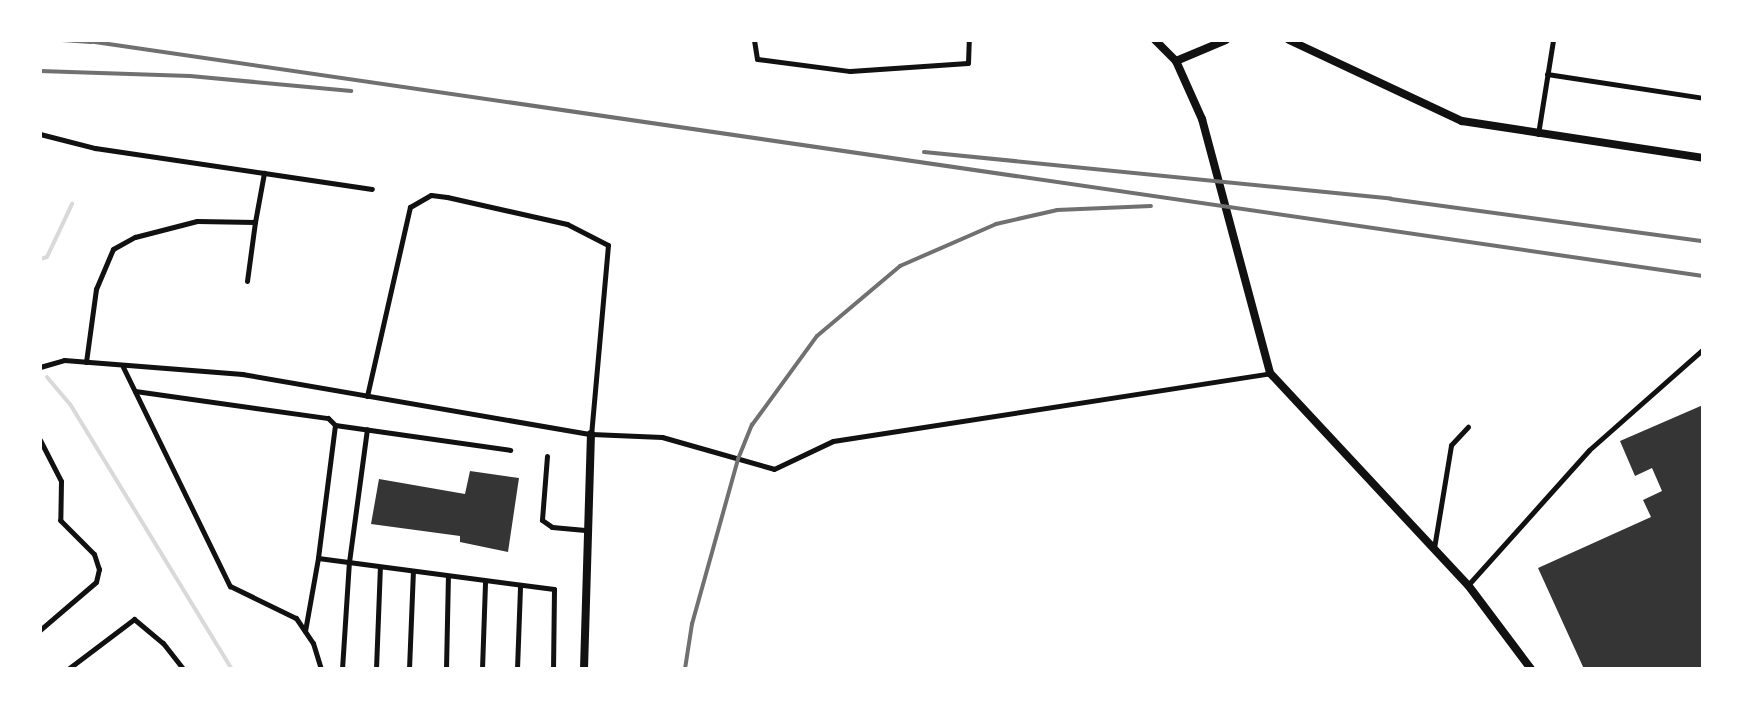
<!DOCTYPE html>
<style>
body{margin:0}
#map{position:relative;width:1743px;height:709px;overflow:hidden;background:#fff;font-family:"Sofia Sans Condensed",sans-serif}
div>[style]{position:absolute}
[style*='--x']{left:calc(var(--x)*1px);top:calc(var(--y)*1px);width:calc(var(--w)*1px);rotate:calc(var(--a)*1deg)}
.stream>*{height:4px;margin:-2px;padding:0 2px;transform-origin:2px;border-radius:2px;background:#d9d9d9}
.building>*{inset:0;background:#353535}
.service>*{height:5px;margin:-2.5px;padding:0 2.5px;transform-origin:2.5px;border-radius:2.5px;background:#111}
.minor>*{height:8px;margin:-4px;padding:0 4px;transform-origin:4px;border-radius:4px;background:#111}
.rail>*{height:4px;margin:-2px;padding:0 2px;transform-origin:2px;border-radius:2px;background:#707070}
span{translate:-50% -50%;white-space:nowrap;text-align:center;line-height:1.15;-webkit-text-stroke:7px #fff;paint-order:stroke}
.frame{position:absolute;inset:0;border:42px solid #fff;pointer-events:none}
</style>
<div id="map">
<div class="stream">
<i style="--x:40;--y:259;--w:7;--a:-16"></i>
<i style="--x:47;--y:257;--w:59;--a:-64.7"></i>
<i style="--x:47;--y:377;--w:35;--a:50"></i>
<i style="--x:70;--y:404;--w:311;--a:58.6"></i>
</div>
<div class="building">
<i style="clip-path:polygon(1703px 405px,1703px 669px,1584px 669px,1538px 568px,1651px 517px,1643px 500px,1662px 491px,1652px 468px,1635px 476px,1620px 441px)"></i>
<i style="clip-path:polygon(470px 471px,519px 478px,508px 552px,460px 542px,460px 536px,371px 524px,379px 479px,465px 494px)"></i>
</div>
<div class="service">
<i style="--x:754;--y:40;--w:19;--a:81"></i>
<i style="--x:757;--y:59;--w:94;--a:7.4"></i>
<i style="--x:850;--y:71;--w:118;--a:-3.9"></i>
<i style="--x:968;--y:63;--w:23;--a:-88"></i>
<i style="--x:1547;--y:74;--w:158;--a:8.7"></i>
<i style="--x:40;--y:134;--w:57;--a:14.3"></i>
<i style="--x:95;--y:148;--w:171;--a:8.4"></i>
<i style="--x:1538;--y:134;--w:95;--a:-80.9"></i>
<i style="--x:247;--y:281;--w:60;--a:-82.3"></i>
<i style="--x:86;--y:362;--w:74;--a:-82.2"></i>
<i style="--x:96;--y:289;--w:43;--a:-67"></i>
<i style="--x:113;--y:249;--w:25;--a:-29"></i>
<i style="--x:135;--y:237;--w:64;--a:-14.5"></i>
<i style="--x:197;--y:221;--w:58;--a:1"></i>
<i style="--x:255;--y:222;--w:50;--a:-79.6"></i>
<i style="--x:264;--y:173;--w:109;--a:8.4"></i>
<i style="--x:40;--y:367;--w:25;--a:-16"></i>
<i style="--x:64;--y:360;--w:179;--a:4.5"></i>
<i style="--x:242;--y:374;--w:354;--a:9.8"></i>
<i style="--x:591;--y:434;--w:71;--a:2.4"></i>
<i style="--x:662;--y:437;--w:116;--a:15.9"></i>
<i style="--x:774;--y:469;--w:65;--a:-25.4"></i>
<i style="--x:833;--y:441;--w:442;--a:-8.8"></i>
<i style="--x:123;--y:367;--w:244;--a:64"></i>
<i style="--x:230;--y:586;--w:73;--a:25.9"></i>
<i style="--x:296;--y:618;--w:30;--a:56"></i>
<i style="--x:313;--y:643;--w:27;--a:73"></i>
<i style="--x:135;--y:391;--w:195;--a:8"></i>
<i style="--x:328;--y:418;--w:10;--a:45"></i>
<i style="--x:335;--y:425;--w:134;--a:97.3"></i>
<i style="--x:367;--y:396;--w:194;--a:-77.2"></i>
<i style="--x:410;--y:207;--w:24;--a:-30"></i>
<i style="--x:431;--y:195;--w:16;--a:7"></i>
<i style="--x:447;--y:197;--w:123;--a:12.7"></i>
<i style="--x:567;--y:224;--w:46;--a:27.1"></i>
<i style="--x:608;--y:245;--w:190;--a:95.1"></i>
<i style="--x:335;--y:425;--w:177;--a:8.1"></i>
<i style="--x:40;--y:440;--w:46;--a:62.9"></i>
<i style="--x:61;--y:481;--w:39;--a:91"></i>
<i style="--x:60;--y:520;--w:48;--a:45"></i>
<i style="--x:94;--y:554;--w:16;--a:72"></i>
<i style="--x:99;--y:569;--w:13;--a:103"></i>
<i style="--x:96;--y:582;--w:74;--a:139.4"></i>
<i style="--x:547;--y:456;--w:64;--a:94.5"></i>
<i style="--x:542;--y:520;--w:12;--a:35"></i>
<i style="--x:552;--y:527;--w:36;--a:5"></i>
<i style="--x:1434;--y:548;--w:104;--a:-80.6"></i>
<i style="--x:1451;--y:445;--w:25;--a:-47"></i>
<i style="--x:1468;--y:585;--w:181;--a:-48.1"></i>
<i style="--x:1589;--y:450;--w:152;--a:-41.5"></i>
<i style="--x:305;--y:631;--w:74;--a:-79.9"></i>
<i style="--x:318;--y:558;--w:238;--a:7.5"></i>
<i style="--x:554;--y:589;--w:80;--a:90.7"></i>
<i style="--x:68;--y:669;--w:83;--a:-37.1"></i>
<i style="--x:134;--y:619;--w:38;--a:40"></i>
<i style="--x:163;--y:643;--w:33;--a:52"></i>
<i style="--x:342;--y:669;--w:107;--a:-86.3"></i>
<i style="--x:349;--y:562;--w:134;--a:-82.3"></i>
<i style="--x:376;--y:669;--w:102;--a:-87.8"></i>
<i style="--x:409;--y:669;--w:98;--a:-87.7"></i>
<i style="--x:446;--y:669;--w:93;--a:-88.8"></i>
<i style="--x:482;--y:669;--w:88;--a:-88"></i>
<i style="--x:517;--y:669;--w:83;--a:-87.9"></i>
</div>
<div class="minor">
<i style="--x:1155;--y:40;--w:30;--a:45"></i>
<i style="--x:1176;--y:61;--w:64;--a:65.9"></i>
<i style="--x:1202;--y:119;--w:263;--a:75"></i>
<i style="--x:1270;--y:373;--w:290;--a:47"></i>
<i style="--x:1468;--y:585;--w:105;--a:53.1"></i>
<i style="--x:1289;--y:40;--w:191;--a:25.1"></i>
<i style="--x:1462;--y:121;--w:244;--a:8.7"></i>
<i style="--x:1176;--y:61;--w:54;--a:-22.8"></i>
<i style="--x:584;--y:669;--w:235;--a:-88.3"></i>
</div>
<div class="rail">
<i style="--x:62;--y:40;--w:29;--a:4"></i>
<i style="--x:81;--y:40;--w:1639;--a:8.28"></i>
<i style="--x:40;--y:71;--w:150;--a:1.9"></i>
<i style="--x:190;--y:76;--w:162;--a:5.3"></i>
<i style="--x:924;--y:152;--w:469;--a:5.7"></i>
<i style="--x:1391;--y:199;--w:315;--a:7.7"></i>
<i style="--x:685;--y:669;--w:46;--a:-81.2"></i>
<i style="--x:692;--y:624;--w:171;--a:-74.4"></i>
<i style="--x:738;--y:459;--w:37;--a:-68"></i>
<i style="--x:752;--y:425;--w:110;--a:-53.9"></i>
<i style="--x:817;--y:336;--w:109;--a:-40.1"></i>
<i style="--x:900;--y:266;--w:105;--a:-23.6"></i>
<i style="--x:996;--y:224;--w:63;--a:-12.9"></i>
<i style="--x:1057;--y:210;--w:94;--a:-2.4"></i>
</div>
<div class="frame"></div>
</div>
